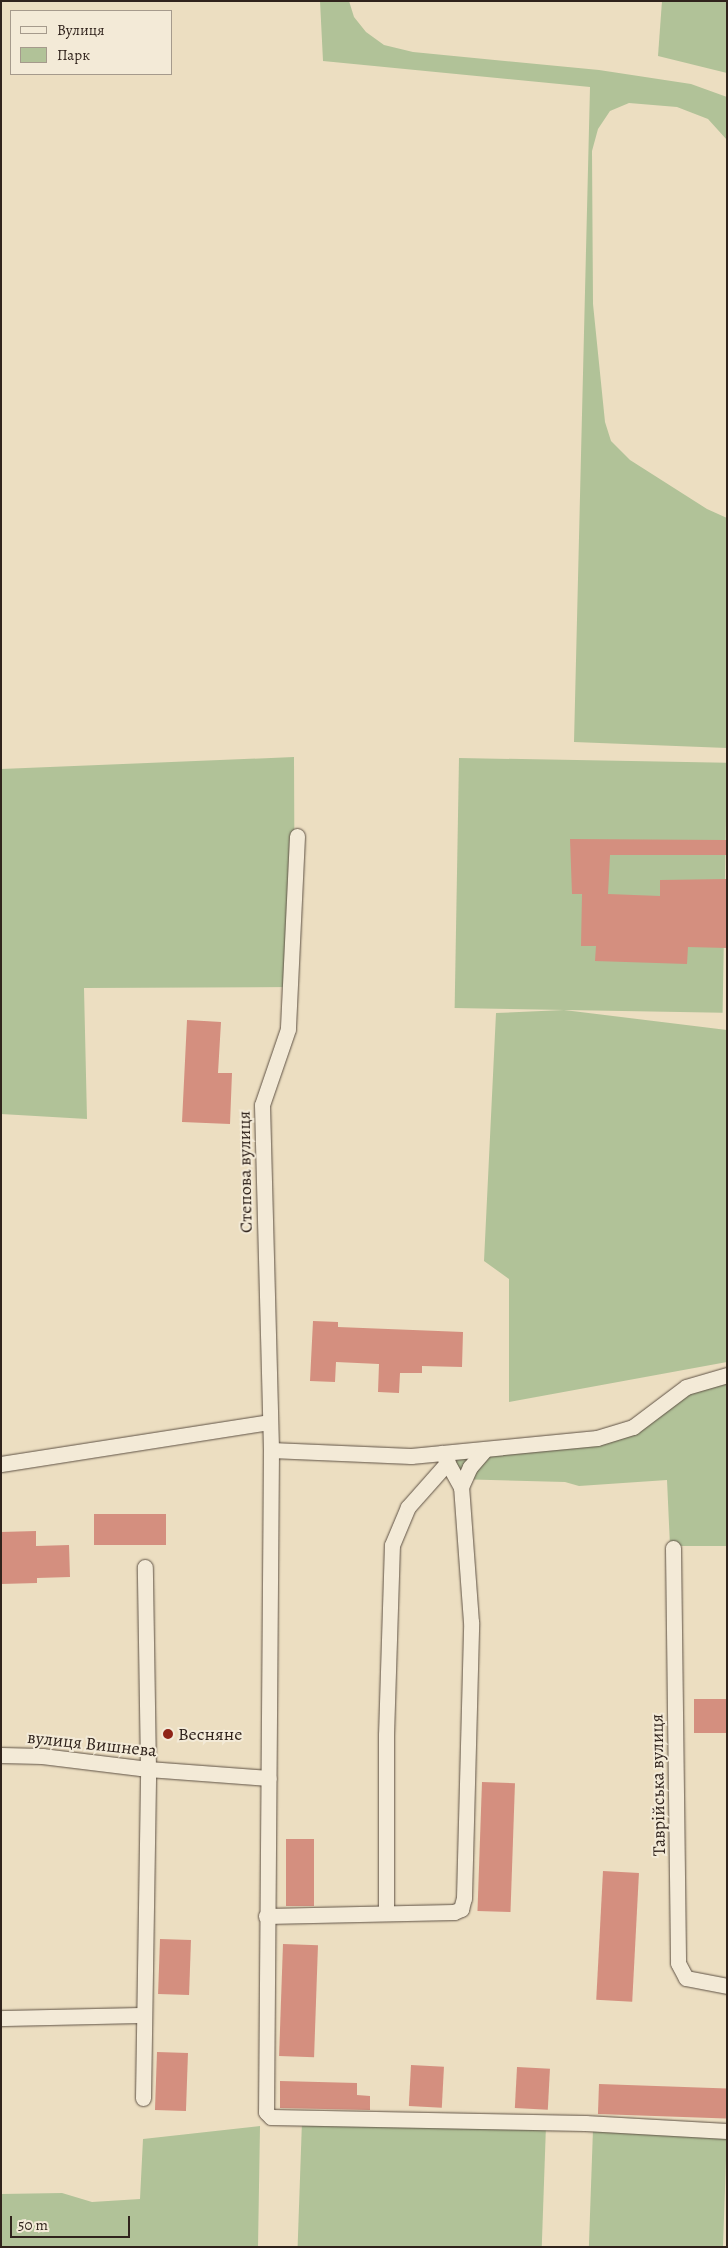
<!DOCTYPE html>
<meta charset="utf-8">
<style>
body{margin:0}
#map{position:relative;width:728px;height:2248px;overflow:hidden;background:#ecdec1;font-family:Alegreya,serif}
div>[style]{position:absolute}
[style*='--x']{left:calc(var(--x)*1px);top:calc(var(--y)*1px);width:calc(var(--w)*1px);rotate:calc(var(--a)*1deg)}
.green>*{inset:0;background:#b1c298;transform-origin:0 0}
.building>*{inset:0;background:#d48f7f;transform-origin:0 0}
.roads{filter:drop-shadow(0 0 1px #5f5245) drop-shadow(0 0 1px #5f5245)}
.minor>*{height:15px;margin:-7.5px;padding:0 7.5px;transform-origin:7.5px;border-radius:7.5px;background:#f3ead7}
.dots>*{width:14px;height:14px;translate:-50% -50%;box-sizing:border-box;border:2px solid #f3ead7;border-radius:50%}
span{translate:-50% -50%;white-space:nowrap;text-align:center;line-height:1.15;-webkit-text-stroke:4px #f3ead7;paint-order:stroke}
.street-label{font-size:18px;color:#30231c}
.poi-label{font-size:18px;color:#30231c}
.left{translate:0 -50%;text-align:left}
.frame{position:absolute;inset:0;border:2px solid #30231c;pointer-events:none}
.legend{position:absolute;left:10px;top:10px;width:162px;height:65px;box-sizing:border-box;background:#f3ead7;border:1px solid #a59a8c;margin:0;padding:6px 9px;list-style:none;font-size:15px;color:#30231c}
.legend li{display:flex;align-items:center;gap:10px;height:25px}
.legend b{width:25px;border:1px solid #a59a8c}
.scale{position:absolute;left:10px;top:2216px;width:120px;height:22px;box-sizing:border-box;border:2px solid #30231c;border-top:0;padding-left:6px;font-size:15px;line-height:18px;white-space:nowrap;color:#30231c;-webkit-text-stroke:4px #f3ead7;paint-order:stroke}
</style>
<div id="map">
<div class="green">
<i style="clip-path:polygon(320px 1px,349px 1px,354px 17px,366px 32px,384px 45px,413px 52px,599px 70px,691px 84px,727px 97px,727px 140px,708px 119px,677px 107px,629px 103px,610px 111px,598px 129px,592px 151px,593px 304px,605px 422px,611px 441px,630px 460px,707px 509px,727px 518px,727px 748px,574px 742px,590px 87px,323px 61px)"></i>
<i style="clip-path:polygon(662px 1px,727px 1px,727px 73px,658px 56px)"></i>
<i style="clip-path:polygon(294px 757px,295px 987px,84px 988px,87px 1119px,1px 1114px,1px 769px)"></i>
<i style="left:459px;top:758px;width:268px;height:250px;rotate:1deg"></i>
<i style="clip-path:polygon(564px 1010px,727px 1030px,727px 1362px,509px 1402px,509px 1279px,484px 1261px,496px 1013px)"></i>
<i style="clip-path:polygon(727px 1377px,727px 1546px,670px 1546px,667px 1480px,579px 1486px,565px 1482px,454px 1479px,450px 1459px,620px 1435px,687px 1389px)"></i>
<i style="left:302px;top:2121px;width:244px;height:126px;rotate:2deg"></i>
<i style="clip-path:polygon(260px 2126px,258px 2247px,1px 2247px,1px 2194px,62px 2193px,92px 2202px,140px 2199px,143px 2139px)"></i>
<i style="left:593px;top:2129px;width:134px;height:118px;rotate:2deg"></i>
</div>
<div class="building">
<i style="clip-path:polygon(570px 839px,727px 840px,727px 855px,610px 855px,608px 894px,660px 896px,660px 880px,727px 879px,727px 948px,688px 947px,687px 964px,595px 961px,596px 946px,581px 946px,582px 894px,572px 894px)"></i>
<i style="clip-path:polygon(187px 1020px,221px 1022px,218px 1073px,232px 1073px,230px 1124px,182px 1122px)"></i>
<i style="clip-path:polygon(313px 1321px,338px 1322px,338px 1327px,463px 1332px,462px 1367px,422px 1366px,422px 1373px,400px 1373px,399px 1393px,378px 1392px,379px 1364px,336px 1362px,335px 1382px,310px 1381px)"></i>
<i style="left:166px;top:1514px;width:31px;height:72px;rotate:90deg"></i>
<i style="clip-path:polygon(36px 1531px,36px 1546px,69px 1545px,70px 1577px,37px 1578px,37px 1583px,1px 1584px,1px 1532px)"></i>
<i style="left:727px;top:1699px;width:34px;height:33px;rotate:90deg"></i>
<i style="left:482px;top:1782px;width:33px;height:129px;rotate:2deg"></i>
<i style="left:286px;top:1839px;width:28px;height:67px"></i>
<i style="left:603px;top:1871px;width:36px;height:129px;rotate:3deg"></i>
<i style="left:160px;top:1939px;width:31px;height:55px;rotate:2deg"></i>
<i style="left:283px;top:1944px;width:35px;height:112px;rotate:2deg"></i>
<i style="left:157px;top:2052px;width:31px;height:58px;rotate:2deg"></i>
<i style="left:411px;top:2065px;width:33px;height:41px;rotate:3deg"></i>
<i style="left:517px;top:2067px;width:33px;height:41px;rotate:3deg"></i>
<i style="clip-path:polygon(280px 2081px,357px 2083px,357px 2095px,370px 2096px,370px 2110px,280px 2108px)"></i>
<i style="left:599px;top:2084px;width:128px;height:30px;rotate:2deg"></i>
</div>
<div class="roads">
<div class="minor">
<i style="--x:297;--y:836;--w:193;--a:92.7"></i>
<i style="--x:288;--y:1029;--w:80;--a:108.9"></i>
<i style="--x:262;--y:1105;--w:345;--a:88.5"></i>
<i style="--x:271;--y:1450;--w:662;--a:90.43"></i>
<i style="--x:266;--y:2112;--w:7;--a:45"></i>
<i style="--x:271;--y:2117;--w:314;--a:1.1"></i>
<i style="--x:585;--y:2123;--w:142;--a:3.2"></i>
<i style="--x:271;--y:1450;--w:140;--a:2.5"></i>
<i style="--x:411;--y:1456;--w:187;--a:-5.5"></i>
<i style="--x:597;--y:1438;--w:38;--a:-17"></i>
<i style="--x:633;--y:1427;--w:66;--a:-37"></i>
<i style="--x:686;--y:1387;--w:43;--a:-16.3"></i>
<i style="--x:1;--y:1464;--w:271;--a:-8.9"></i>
<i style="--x:461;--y:1487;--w:22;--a:-66"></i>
<i style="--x:470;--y:1467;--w:23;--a:-49"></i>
<i style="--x:673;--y:1548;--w:415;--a:89.3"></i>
<i style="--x:678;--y:1963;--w:17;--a:62"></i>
<i style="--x:686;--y:1978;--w:42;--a:11"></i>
<i style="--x:1;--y:1755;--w:41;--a:1.4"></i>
<i style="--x:42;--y:1756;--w:107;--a:7"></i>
<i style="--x:148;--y:1769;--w:121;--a:4.3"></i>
<i style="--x:386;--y:1913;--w:178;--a:-90"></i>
<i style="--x:386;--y:1735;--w:190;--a:-88.2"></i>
<i style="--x:392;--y:1545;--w:41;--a:-67.2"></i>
<i style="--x:408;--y:1507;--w:60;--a:-48.4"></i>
<i style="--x:266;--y:1916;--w:188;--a:-1.2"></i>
<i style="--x:454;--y:1912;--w:8;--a:-23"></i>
<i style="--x:461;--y:1909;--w:11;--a:-75"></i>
<i style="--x:464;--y:1898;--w:276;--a:-88.5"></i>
<i style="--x:471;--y:1622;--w:135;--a:-94.2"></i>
<i style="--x:461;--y:1487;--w:39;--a:-119"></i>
<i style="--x:1;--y:2018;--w:143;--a:-1.2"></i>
<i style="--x:143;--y:2098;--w:329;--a:-89.1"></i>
<i style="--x:148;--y:1769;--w:202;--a:-90.9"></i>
</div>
</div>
<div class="dots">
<i style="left:168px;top:1734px;background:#8f2418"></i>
</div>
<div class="street-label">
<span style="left:245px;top:1172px;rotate:-91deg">Степова вулиця</span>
<span style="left:92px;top:1744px;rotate:6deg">вулиця Вишнева</span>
<span style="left:658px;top:1785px;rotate:-91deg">Таврійська вулиця</span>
</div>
<div class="poi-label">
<span class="left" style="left:178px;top:1734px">Весняне</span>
</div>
<div class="frame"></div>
<ul class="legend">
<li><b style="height:6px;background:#f3ead7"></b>Вулиця</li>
<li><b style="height:14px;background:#b1c298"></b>Парк</li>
</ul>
<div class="scale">50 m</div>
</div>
